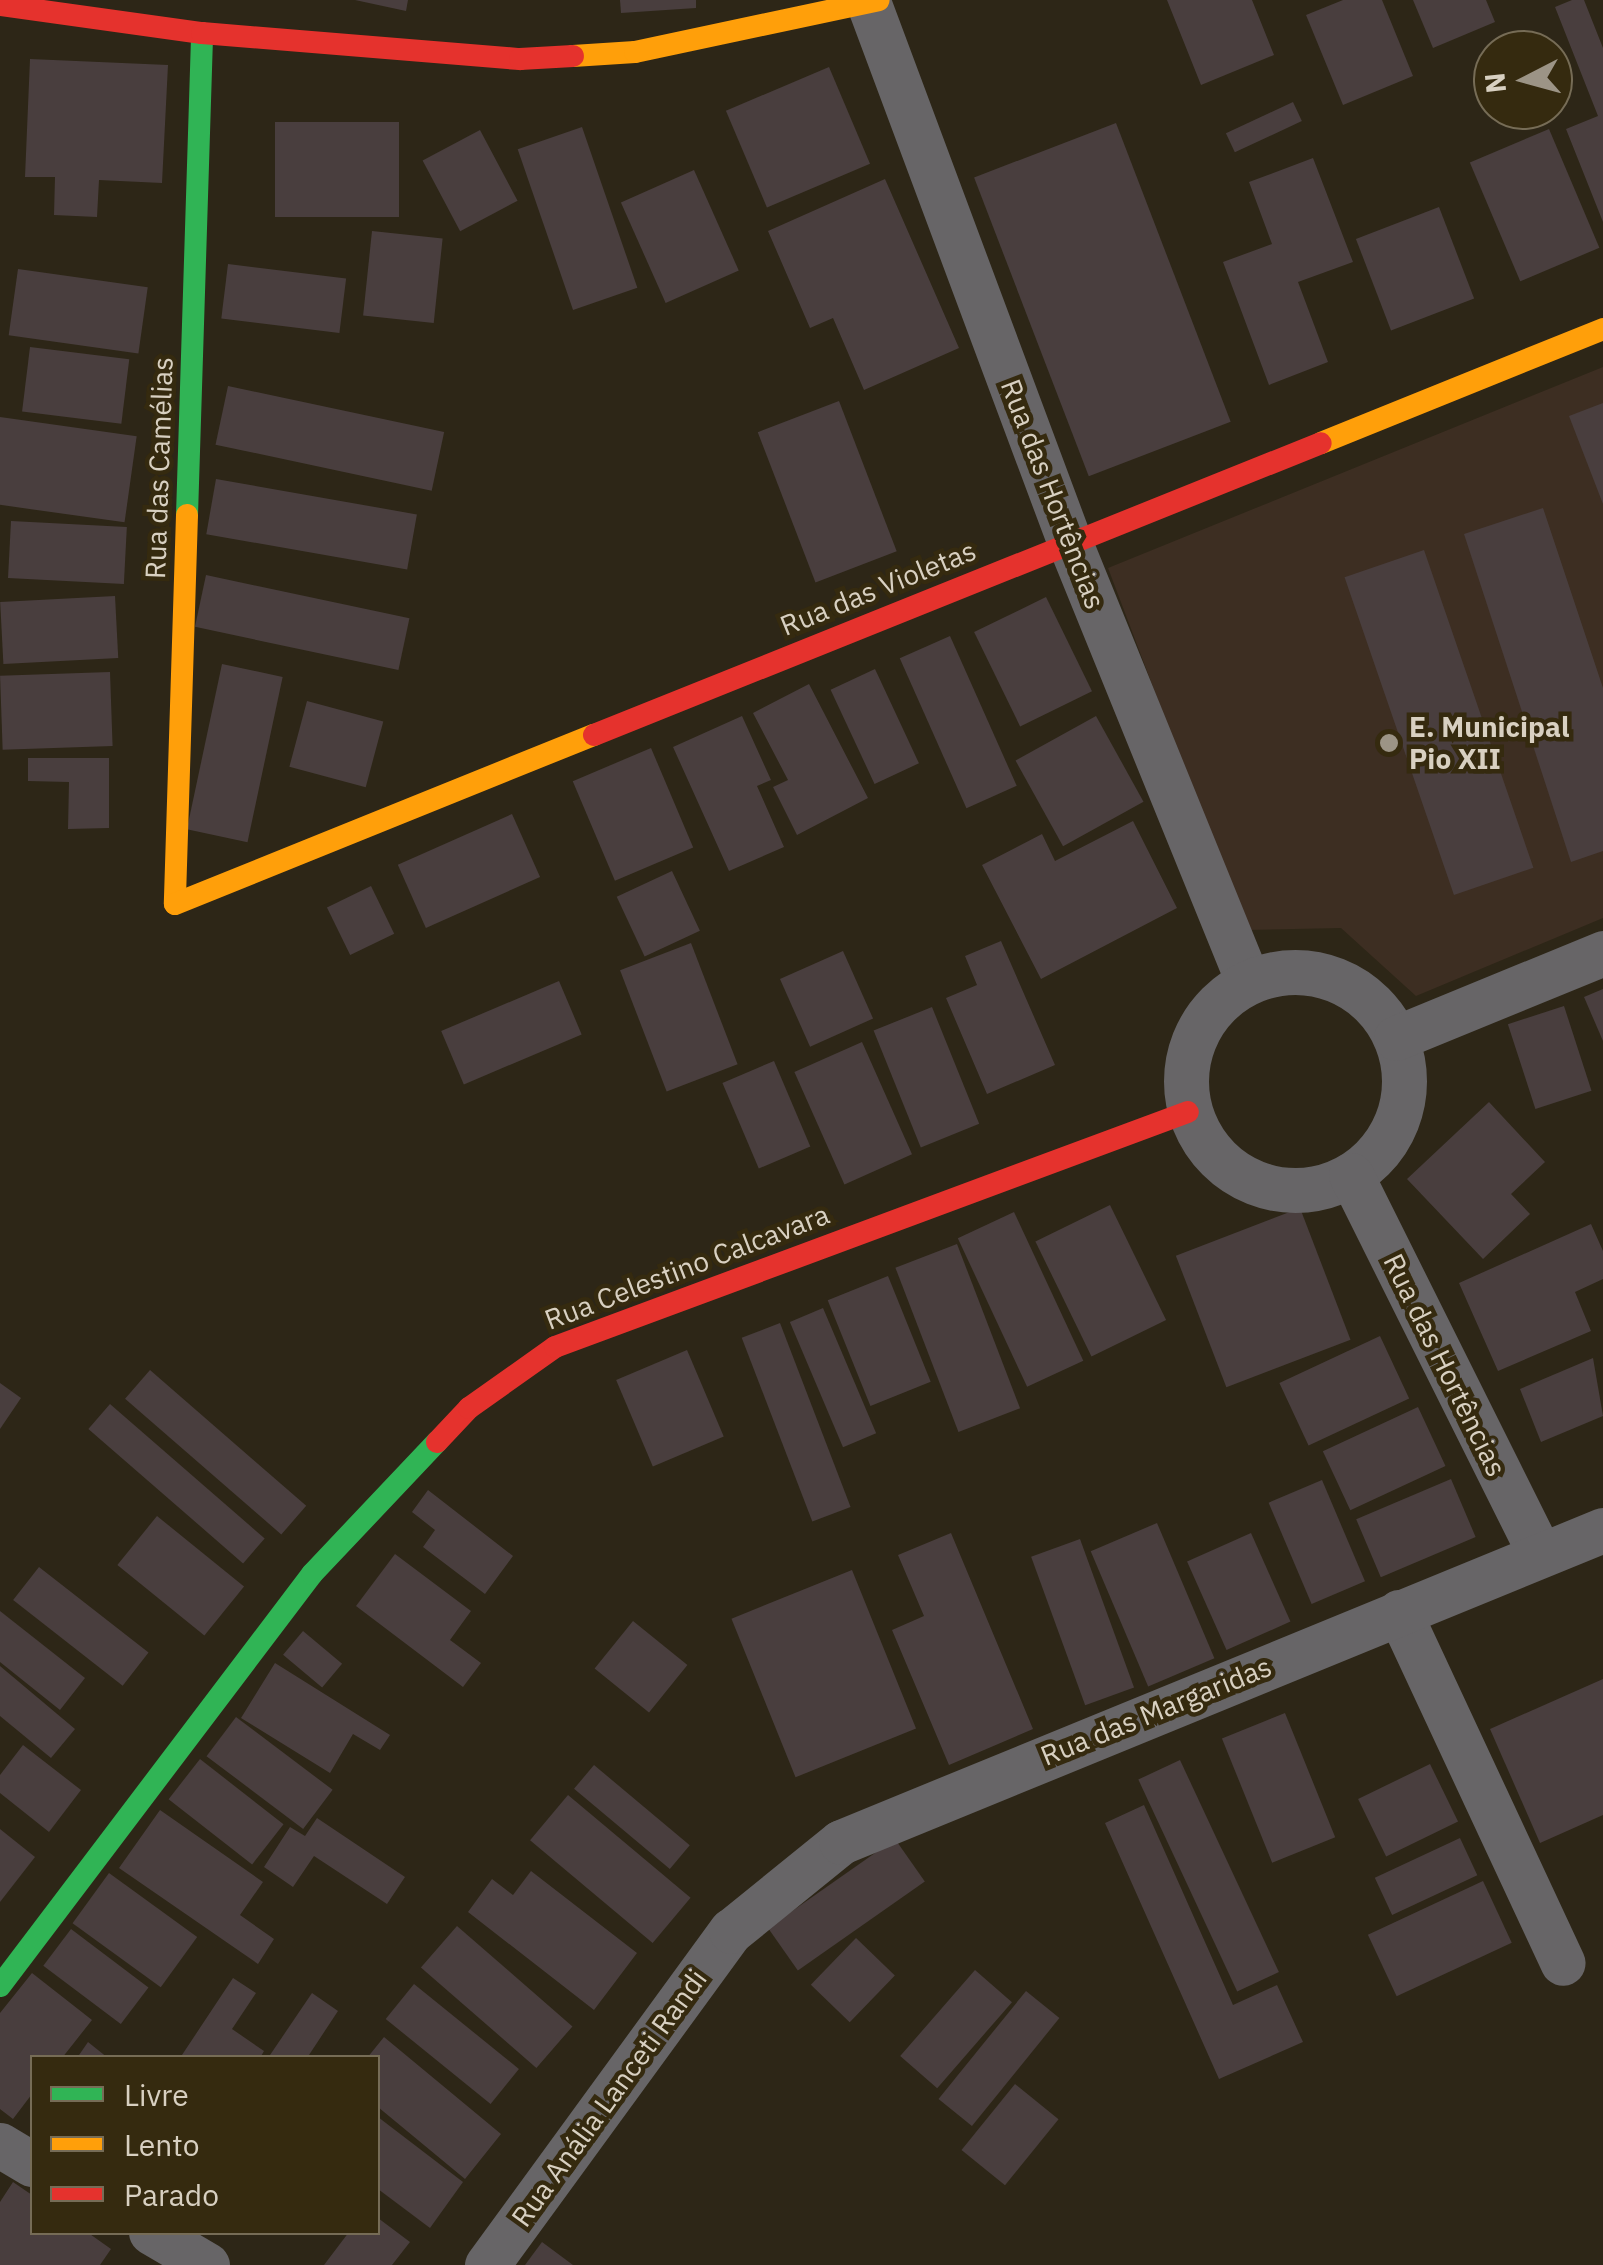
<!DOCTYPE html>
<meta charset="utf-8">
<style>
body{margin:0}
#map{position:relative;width:1603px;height:2265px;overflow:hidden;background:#2d2617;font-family:"IBM Plex Sans",sans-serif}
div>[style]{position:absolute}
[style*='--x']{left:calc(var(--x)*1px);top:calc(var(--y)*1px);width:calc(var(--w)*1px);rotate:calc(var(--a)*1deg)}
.education>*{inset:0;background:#3d2e22}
.building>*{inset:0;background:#493e3e;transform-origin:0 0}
.street>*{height:45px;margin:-22.5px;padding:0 22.5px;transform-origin:22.5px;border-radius:22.5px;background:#676567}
.street>.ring{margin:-22.5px;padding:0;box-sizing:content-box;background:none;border:45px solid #676567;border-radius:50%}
.fast>*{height:22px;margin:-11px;padding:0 11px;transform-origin:11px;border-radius:11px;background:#30b455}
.slow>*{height:22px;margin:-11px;padding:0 11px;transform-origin:11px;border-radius:11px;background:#ff9f0a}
.jam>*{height:22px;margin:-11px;padding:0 11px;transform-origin:11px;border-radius:11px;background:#e5322d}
.dots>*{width:28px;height:28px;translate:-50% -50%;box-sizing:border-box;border:5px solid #352a0f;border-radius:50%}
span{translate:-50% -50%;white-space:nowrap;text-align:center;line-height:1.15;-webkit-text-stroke:9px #352a0f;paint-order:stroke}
.street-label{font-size:28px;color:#d8d0c1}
.poi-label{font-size:28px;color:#d8d0c1;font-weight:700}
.left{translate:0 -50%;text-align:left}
.legend{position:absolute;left:30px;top:2055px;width:350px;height:180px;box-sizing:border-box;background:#352a0f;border:2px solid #766c56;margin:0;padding:12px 18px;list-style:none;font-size:30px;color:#d8d0c1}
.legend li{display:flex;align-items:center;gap:20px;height:50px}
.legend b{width:50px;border:2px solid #766c56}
.north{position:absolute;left:1473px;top:30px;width:100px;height:100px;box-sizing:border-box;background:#352a0f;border:2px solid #766c56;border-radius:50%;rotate:264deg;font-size:28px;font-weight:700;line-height:40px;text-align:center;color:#d8d0c1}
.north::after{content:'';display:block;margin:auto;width:35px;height:45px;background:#9c9486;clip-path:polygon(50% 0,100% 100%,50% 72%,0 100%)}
</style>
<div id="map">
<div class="education">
<i style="clip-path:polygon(1603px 367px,1603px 918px,1416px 996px,1341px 928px,1245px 930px,1108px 568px)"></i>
</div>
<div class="building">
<i style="clip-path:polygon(355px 0,408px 0,406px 11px)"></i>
<i style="clip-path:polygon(620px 0,696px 0,696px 8px,621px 13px)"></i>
<i style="clip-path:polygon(1167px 0,1252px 0,1274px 55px,1201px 85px)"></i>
<i style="clip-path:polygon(1343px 0,1382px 0,1413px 76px,1343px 105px,1306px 15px)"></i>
<i style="clip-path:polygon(1413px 0,1486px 0,1495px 22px,1433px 48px)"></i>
<i style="clip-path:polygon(1572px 0,1584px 0,1603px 48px,1603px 222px,1566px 129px,1598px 116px,1555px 7px)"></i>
<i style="clip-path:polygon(30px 59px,168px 65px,162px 183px,99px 180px,97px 217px,54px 215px,55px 177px,25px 177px)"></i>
<i style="left:829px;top:67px;width:105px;height:112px;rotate:67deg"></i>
<i style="left:1293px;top:102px;width:21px;height:74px;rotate:65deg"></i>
<i style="left:275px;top:122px;width:124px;height:95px"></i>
<i style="left:1116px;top:123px;width:320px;height:152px;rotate:69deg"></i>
<i style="left:582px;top:127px;width:170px;height:68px;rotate:71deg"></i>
<i style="left:1549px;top:129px;width:129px;height:86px;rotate:67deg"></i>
<i style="left:480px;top:130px;width:80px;height:65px;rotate:62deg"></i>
<i style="clip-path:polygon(1313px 158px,1353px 262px,1298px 282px,1328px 362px,1269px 385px,1223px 262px,1272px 244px,1249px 182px)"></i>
<i style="left:694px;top:170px;width:110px;height:80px;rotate:66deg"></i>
<i style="clip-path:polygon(885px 179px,959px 348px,864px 390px,833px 318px,810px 328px,768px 231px)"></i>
<i style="left:1439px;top:207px;width:98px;height:89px;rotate:69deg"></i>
<i style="left:372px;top:231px;width:71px;height:85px;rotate:6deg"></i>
<i style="left:228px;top:264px;width:119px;height:55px;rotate:7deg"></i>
<i style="left:18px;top:269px;width:131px;height:67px;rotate:8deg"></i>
<i style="left:30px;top:347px;width:100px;height:65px;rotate:7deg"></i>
<i style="left:228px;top:386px;width:221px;height:60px;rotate:12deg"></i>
<i style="left:839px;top:401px;width:161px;height:87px;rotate:69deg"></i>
<i style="clip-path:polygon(1603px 403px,1603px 504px,1569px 416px)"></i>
<i style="left:0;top:417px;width:138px;height:87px;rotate:8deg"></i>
<i style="left:216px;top:479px;width:204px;height:56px;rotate:10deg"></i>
<i style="clip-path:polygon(1543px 508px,1603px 688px,1603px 851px,1571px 862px,1464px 534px)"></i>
<i style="left:11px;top:521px;width:116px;height:57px;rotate:3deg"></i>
<i style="left:1424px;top:550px;width:336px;height:84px;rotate:71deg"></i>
<i style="left:206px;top:575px;width:208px;height:53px;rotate:12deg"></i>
<i style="left:115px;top:596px;width:62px;height:115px;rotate:87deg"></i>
<i style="left:1046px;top:597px;width:105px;height:80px;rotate:64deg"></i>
<i style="left:950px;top:636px;width:164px;height:55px;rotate:66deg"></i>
<i style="left:222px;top:664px;width:62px;height:169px;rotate:12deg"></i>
<i style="left:875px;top:669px;width:104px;height:49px;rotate:65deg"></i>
<i style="left:110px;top:672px;width:74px;height:110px;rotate:88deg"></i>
<i style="clip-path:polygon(809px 684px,868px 798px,797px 835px,773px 787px,788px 780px,753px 713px)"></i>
<i style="left:307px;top:701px;width:79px;height:68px;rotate:15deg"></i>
<i style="clip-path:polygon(742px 716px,771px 780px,757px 786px,784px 847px,729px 871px,673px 747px)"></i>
<i style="left:1096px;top:716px;width:98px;height:92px;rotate:61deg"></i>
<i style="left:651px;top:748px;width:108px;height:85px;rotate:67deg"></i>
<i style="clip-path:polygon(28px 758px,109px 758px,109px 828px,68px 829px,69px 782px,28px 781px)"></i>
<i style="left:512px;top:814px;width:69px;height:125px;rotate:66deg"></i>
<i style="clip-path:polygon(1133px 821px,1177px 908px,1041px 979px,982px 865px,1042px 834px,1055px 861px)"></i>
<i style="left:672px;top:871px;width:66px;height:61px;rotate:65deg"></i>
<i style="left:371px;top:886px;width:53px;height:49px;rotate:64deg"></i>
<i style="clip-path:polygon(1001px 941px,1055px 1065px,987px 1094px,946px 998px,977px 985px,965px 956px)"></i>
<i style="left:691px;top:943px;width:130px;height:76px;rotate:69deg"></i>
<i style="left:843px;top:951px;width:74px;height:69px;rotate:66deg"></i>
<i style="left:559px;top:981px;width:58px;height:128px;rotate:67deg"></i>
<i style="clip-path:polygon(1603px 989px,1603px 1041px,1584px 997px)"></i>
<i style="left:1564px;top:1006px;width:89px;height:59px;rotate:72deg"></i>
<i style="left:932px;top:1007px;width:126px;height:63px;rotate:68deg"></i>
<i style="left:862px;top:1042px;width:123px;height:74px;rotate:66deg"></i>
<i style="left:774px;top:1061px;width:93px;height:56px;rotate:67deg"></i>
<i style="clip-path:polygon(1489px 1102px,1545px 1162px,1511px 1194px,1530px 1214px,1483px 1259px,1407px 1179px)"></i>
<i style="left:1110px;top:1205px;width:128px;height:83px;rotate:64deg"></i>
<i style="left:1300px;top:1208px;width:141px;height:133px;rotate:69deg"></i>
<i style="left:1014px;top:1212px;width:164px;height:62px;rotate:65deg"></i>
<i style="clip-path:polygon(1591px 1224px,1603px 1251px,1603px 1279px,1575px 1292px,1591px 1331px,1498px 1371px,1459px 1283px)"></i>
<i style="left:957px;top:1244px;width:176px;height:66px;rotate:69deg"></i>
<i style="left:888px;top:1276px;width:114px;height:65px;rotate:68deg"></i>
<i style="left:823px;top:1308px;width:136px;height:36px;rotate:67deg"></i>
<i style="left:780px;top:1323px;width:197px;height:41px;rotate:69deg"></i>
<i style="left:1380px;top:1336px;width:69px;height:111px;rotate:65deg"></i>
<i style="left:687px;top:1350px;width:94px;height:77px;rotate:67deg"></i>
<i style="clip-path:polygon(1593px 1358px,1603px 1416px,1541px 1442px,1520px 1389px)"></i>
<i style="left:150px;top:1370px;width:207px;height:38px;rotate:41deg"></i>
<i style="clip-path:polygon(0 1383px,21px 1398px,0 1429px)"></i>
<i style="left:110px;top:1404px;width:205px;height:33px;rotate:41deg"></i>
<i style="left:1418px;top:1407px;width:65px;height:105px;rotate:65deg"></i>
<i style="left:1451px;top:1479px;width:63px;height:103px;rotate:67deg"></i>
<i style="left:1322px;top:1480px;width:110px;height:58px;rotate:67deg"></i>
<i style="clip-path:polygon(428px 1490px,513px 1556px,485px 1594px,423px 1547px,435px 1530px,412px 1512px)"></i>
<i style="left:157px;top:1516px;width:112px;height:63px;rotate:39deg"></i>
<i style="left:1157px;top:1523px;width:147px;height:72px;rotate:67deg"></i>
<i style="clip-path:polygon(951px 1533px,1033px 1729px,949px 1765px,892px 1630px,924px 1616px,898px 1555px)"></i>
<i style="left:1251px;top:1533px;width:97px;height:70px;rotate:66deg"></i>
<i style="left:1080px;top:1539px;width:158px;height:52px;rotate:70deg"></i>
<i style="clip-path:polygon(395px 1554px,471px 1611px,450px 1640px,481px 1663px,463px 1687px,356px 1606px)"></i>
<i style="left:39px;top:1567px;width:139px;height:42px;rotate:38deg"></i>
<i style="left:852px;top:1570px;width:171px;height:130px;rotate:68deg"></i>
<i style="clip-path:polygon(0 1611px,85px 1678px,60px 1710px,0 1662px)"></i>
<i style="left:633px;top:1621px;width:70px;height:61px;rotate:39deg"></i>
<i style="left:303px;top:1631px;width:51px;height:31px;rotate:40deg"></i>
<i style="clip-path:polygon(275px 1663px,390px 1735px,380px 1750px,353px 1734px,330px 1773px,241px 1718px)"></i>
<i style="clip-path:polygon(0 1666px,75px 1729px,51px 1758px,0 1716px)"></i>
<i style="clip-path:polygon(1603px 1679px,1603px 1815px,1540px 1843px,1490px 1729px)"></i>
<i style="left:1285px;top:1713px;width:134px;height:68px;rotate:68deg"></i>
<i style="left:236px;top:1717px;width:121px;height:49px;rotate:37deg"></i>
<i style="clip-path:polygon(23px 1745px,81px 1790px,49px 1832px,0 1793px,0 1775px)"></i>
<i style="left:200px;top:1759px;width:106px;height:51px;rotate:38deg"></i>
<i style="left:1180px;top:1760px;width:234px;height:46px;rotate:65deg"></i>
<i style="left:1430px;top:1764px;width:64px;height:80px;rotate:64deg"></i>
<i style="left:594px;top:1765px;width:125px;height:31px;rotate:40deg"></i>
<i style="left:568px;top:1795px;width:160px;height:59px;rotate:40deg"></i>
<i style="clip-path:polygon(1144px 1805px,1233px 2005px,1277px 1985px,1303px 2042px,1219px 2079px,1105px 1823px)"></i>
<i style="clip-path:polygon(160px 1810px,263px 1882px,240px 1915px,274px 1939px,258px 1964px,119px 1868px)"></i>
<i style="clip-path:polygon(317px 1818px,405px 1877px,387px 1904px,314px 1856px,293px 1887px,264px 1867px,290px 1827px,305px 1836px)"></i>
<i style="clip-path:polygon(0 1829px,35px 1857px,0 1902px)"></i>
<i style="left:1460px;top:1838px;width:41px;height:94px;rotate:65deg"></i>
<i style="left:895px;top:1839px;width:52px;height:155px;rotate:55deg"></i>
<i style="clip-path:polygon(531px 1871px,637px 1953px,594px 2010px,468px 1912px,492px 1879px,513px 1895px)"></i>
<i style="left:109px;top:1873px;width:109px;height:62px;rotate:36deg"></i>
<i style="left:1483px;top:1881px;width:68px;height:127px;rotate:65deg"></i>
<i style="left:457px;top:1926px;width:153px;height:55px;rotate:41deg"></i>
<i style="left:71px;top:1929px;width:97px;height:46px;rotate:37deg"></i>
<i style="left:856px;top:1938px;width:54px;height:65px;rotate:44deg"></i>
<i style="left:975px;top:1970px;width:49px;height:114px;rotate:41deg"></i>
<i style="clip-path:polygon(32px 1973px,92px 2020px,62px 2058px,32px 2058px,32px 2094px,13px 2119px,0 2109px,0 2013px)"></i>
<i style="clip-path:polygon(233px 1978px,256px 1993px,232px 2029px,264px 2051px,260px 2058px,180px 2058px)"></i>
<i style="left:414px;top:1984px;width:135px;height:45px;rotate:39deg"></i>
<i style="left:1026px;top:1991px;width:43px;height:139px;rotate:39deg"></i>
<i style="clip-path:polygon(312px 1993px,338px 2011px,307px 2058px,268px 2058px)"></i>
<i style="clip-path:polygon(384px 2037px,501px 2134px,465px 2179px,378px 2107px,378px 2058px,367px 2058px)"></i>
<i style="clip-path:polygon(88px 2042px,108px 2058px,77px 2058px)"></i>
<i style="left:1015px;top:2084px;width:56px;height:85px;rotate:39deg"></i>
<i style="clip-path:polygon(378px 2117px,463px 2182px,430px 2228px,378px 2189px)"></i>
<i style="clip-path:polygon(13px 2182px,32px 2195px,32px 2232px,87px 2232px,111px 2249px,100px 2265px,0 2265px,0 2202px)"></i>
<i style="clip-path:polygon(378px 2218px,410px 2242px,392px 2265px,324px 2265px,349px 2232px,378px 2232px)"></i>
<i style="clip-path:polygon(542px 2242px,573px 2265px,525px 2265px)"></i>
</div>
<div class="street">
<i style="--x:869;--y:4;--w:575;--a:69.55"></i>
<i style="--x:1070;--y:543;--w:473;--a:67.9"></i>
<i class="ring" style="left:1186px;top:972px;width:173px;height:173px"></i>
<i style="--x:1396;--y:1038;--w:224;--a:-22.3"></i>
<i style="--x:1351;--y:1175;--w:424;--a:63.5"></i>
<i style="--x:1399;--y:1612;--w:387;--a:65"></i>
<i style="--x:0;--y:2145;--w:37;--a:31"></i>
<i style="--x:151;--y:2232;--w:65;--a:30.5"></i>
<i style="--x:487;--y:2265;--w:414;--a:-53.9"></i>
<i style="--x:731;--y:1931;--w:141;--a:-39"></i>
<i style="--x:841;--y:1842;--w:823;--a:-22.27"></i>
</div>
<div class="fast">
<i style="--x:187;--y:515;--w:482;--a:-88.2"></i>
<i style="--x:0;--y:1986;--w:517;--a:-52.86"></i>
<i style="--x:312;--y:1574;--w:182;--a:-46.6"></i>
</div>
<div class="slow">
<i style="--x:573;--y:56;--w:62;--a:-3.7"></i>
<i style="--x:635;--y:52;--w:249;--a:-12"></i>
<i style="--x:1321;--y:443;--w:304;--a:-22"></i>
<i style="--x:187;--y:515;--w:389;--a:91.8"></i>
<i style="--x:175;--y:904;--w:452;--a:-22"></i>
</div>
<div class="jam">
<i style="--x:0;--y:5;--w:204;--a:7.9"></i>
<i style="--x:202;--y:33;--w:319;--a:4.7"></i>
<i style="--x:520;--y:59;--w:53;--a:-3.2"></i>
<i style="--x:594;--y:735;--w:783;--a:-21.88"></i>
<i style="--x:437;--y:1442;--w:47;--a:-46.7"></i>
<i style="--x:469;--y:1408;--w:105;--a:-35.3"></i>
<i style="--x:555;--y:1347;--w:675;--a:-20.37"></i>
</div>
<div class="dots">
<i style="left:1389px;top:743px;background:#9c9486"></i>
</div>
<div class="street-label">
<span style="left:159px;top:468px;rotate:-88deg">Rua das Camélias</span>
<span style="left:1053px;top:494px;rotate:69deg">Rua das Hortências</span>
<span style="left:878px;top:588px;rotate:-22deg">Rua das Violetas</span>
<span style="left:687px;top:1267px;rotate:-21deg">Rua Celestino Calcavara</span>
<span style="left:1445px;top:1365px;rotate:64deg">Rua das Hortências</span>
<span style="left:1156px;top:1711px;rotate:-22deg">Rua das Margaridas</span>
<span style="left:609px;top:2098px;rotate:-54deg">Rua Anália Lanceti Randi</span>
</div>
<div class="poi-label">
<span class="left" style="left:1409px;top:743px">E. Municipal<br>Pio XII</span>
</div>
<ul class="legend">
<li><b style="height:12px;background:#30b455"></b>Livre</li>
<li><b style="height:12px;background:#ff9f0a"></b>Lento</li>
<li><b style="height:12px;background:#e5322d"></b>Parado</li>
</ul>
<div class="north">N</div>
</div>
